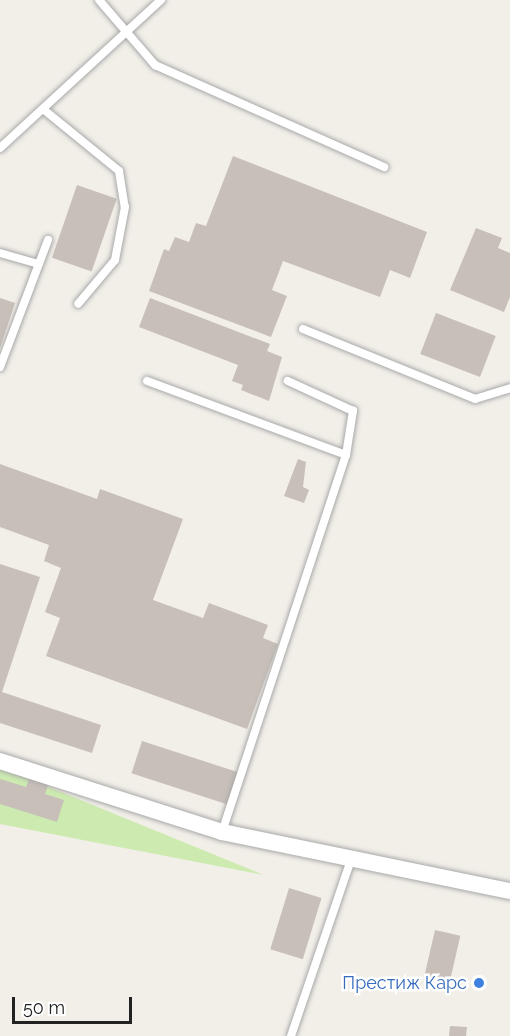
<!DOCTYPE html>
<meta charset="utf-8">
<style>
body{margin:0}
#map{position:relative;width:510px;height:1036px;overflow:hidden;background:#f2efe9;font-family:Raleway,sans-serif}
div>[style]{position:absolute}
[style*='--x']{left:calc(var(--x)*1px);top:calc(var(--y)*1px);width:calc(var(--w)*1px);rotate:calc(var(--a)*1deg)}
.grass>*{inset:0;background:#cdebb0}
.building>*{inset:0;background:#c7bfb8;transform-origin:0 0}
.roads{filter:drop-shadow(0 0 2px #a9a9a9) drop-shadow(0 0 2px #a9a9a9)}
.service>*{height:8px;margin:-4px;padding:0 4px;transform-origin:4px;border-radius:4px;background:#fff}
.minor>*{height:16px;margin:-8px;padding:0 8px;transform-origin:8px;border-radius:8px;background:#fff}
.dots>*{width:16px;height:16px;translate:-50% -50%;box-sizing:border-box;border:3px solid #fff;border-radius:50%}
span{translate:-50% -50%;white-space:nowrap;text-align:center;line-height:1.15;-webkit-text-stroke:5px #fff;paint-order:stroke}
.shop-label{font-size:18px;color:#366cbe}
.right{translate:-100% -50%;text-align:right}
.scale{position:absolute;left:12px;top:997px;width:120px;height:27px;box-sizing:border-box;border:3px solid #222;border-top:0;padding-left:8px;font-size:18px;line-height:21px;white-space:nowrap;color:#222;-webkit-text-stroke:4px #fff;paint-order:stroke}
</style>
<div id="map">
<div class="grass">
<i style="clip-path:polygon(0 767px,264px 875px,0 824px)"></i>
</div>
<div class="building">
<i style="clip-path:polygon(233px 156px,427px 232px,410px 278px,390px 270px,380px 297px,283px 261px,272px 290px,287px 296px,271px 337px,149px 291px,164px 249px,169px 251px,175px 237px,189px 242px,196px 223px,206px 226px)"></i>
<i style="left:77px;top:185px;width:42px;height:77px;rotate:19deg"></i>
<i style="clip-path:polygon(476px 228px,502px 238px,498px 248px,510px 253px,510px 297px,504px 312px,450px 290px)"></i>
<i style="clip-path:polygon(0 298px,15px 303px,0 348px)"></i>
<i style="clip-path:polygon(150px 298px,270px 344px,267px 351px,282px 357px,269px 401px,241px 390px,243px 385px,232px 381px,238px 365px,139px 327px)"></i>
<i style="left:436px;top:313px;width:64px;height:44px;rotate:21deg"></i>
<i style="clip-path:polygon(298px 459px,306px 462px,303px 487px,309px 490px,304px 503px,284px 496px)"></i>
<i style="clip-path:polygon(0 464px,97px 499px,100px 489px,183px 519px,153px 600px,203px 618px,209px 603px,268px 625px,263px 638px,278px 644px,247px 729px,46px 656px,60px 618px,45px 612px,61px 568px,44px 561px,49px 545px,0 527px)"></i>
<i style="clip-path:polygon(0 564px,40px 577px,2px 692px,101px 725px,92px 753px,0 723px)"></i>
<i style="left:142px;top:741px;width:101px;height:34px;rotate:18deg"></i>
<i style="clip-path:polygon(0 779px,26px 787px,29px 779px,48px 785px,45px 794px,64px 800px,57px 822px,0 804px)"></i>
<i style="left:289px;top:888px;width:34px;height:64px;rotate:17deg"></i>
<i style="left:435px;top:930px;width:26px;height:47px;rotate:13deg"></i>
<i style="clip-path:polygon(450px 1026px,467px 1027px,466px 1036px,449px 1036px)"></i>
</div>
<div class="roads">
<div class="service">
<i style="--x:99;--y:0;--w:86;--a:49.3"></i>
<i style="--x:155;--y:65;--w:251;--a:24"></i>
<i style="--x:43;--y:109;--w:98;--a:39.2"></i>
<i style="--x:119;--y:171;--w:36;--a:81"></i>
<i style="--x:125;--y:207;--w:54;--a:100.7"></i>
<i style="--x:115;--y:260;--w:57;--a:130.1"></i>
<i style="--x:0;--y:148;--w:219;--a:-42.6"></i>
<i style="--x:0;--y:253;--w:40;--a:16"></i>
<i style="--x:303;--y:329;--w:186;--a:22.1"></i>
<i style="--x:475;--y:399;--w:37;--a:-17"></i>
<i style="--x:0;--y:367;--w:136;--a:-69.3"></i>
<i style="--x:147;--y:381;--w:212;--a:20.4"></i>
<i style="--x:222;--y:832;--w:397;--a:-71.8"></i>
<i style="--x:346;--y:455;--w:45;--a:-81"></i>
<i style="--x:353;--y:411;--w:72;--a:-155.2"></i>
<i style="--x:291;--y:1036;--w:189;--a:-71.2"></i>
</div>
<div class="minor">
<i style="--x:0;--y:761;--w:233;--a:17.7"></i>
<i style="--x:222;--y:832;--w:294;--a:11.6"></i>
</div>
</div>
<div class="dots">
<i style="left:479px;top:983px;background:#3f7fe0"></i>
</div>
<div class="shop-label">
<span class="right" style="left:467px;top:983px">Престиж Карс</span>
</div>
<div class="scale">50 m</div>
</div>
